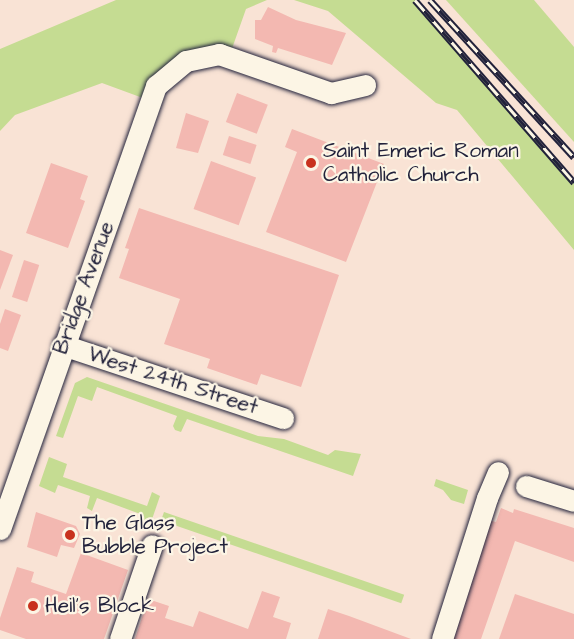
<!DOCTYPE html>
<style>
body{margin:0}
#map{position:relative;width:574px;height:639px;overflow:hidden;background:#f9e3d5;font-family:"Architects Daughter",sans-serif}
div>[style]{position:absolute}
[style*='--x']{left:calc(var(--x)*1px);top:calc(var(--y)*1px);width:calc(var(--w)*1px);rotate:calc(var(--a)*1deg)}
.green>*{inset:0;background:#c5dc92;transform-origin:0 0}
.building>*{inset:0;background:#f3b8b1;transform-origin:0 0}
.roads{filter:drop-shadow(0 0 2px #22223b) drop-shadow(0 0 2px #22223b)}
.street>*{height:21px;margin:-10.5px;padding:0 10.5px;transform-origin:10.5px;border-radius:10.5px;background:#fcf5e5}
.rail>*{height:7px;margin-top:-3.5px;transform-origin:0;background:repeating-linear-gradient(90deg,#fcf5e5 0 14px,#22223b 0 28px);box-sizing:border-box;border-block:2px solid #22223b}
.dots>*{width:16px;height:16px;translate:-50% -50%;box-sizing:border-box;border:3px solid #fcf5e5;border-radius:50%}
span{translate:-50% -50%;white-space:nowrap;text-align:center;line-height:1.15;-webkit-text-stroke:4.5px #fcf5e5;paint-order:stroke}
.poi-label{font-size:21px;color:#22223b}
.left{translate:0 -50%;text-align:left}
.street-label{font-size:21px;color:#22223b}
</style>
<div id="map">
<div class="green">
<i style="clip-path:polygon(116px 0,267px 0,246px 9px,229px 57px,204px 55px,151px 101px,102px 83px,15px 115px,0 131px,0 49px)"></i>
<i style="clip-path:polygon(294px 0,415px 0,574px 182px,574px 250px,457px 110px,436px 103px,328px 11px)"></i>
<i style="clip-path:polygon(446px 0,534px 0,574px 47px,574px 142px)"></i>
<i style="clip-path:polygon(87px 377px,258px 436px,284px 439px,328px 455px,335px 450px,361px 454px,353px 476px,187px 419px,181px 432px,175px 430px,173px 426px,177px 416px,97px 387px,92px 401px,78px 396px,63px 438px,56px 436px,75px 383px)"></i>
<i style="clip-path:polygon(49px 457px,67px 464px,63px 477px,147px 506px,152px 492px,160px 496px,148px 531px,139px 528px,143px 515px,97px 498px,92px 511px,87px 508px,90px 496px,58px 485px,55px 493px,39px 486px)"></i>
<i style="clip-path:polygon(436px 479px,468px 490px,464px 504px,451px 500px,443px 490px,434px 486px)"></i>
<i style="left:164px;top:512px;width:254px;height:9px;rotate:19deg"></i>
</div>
<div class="building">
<i style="clip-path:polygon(268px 7px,296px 20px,346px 33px,332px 65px,278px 48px,276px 53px,272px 52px,273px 46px,255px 39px,255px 20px,261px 20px)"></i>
<i style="left:237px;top:93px;width:33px;height:31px;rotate:21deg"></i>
<i style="clip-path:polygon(186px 113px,209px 121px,198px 153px,176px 148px)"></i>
<i style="clip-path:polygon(292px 129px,384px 164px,346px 262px,266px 232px,297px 152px,285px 147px)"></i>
<i style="left:229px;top:136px;width:29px;height:20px;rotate:18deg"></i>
<i style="left:211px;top:161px;width:48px;height:51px;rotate:20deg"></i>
<i style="clip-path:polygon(51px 163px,88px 176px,80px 199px,85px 201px,68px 248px,26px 233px)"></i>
<i style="clip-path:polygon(139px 208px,339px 275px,301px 387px,261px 374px,257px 385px,207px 368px,210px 359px,164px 344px,180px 299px,119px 278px,129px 249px,125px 248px)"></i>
<i style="clip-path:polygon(0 250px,13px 255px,0 290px)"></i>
<i style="left:24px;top:260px;width:16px;height:39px;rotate:18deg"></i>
<i style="clip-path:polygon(5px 309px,21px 315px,8px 351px,0 348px,0 324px)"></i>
<i style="clip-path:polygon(501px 508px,513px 513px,514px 509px,574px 528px,574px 562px,515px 541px,481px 639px,446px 639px,488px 520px,496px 522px)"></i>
<i style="clip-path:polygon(36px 512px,76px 526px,80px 534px,74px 548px,61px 545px,57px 557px,27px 547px)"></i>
<i style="clip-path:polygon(81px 553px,128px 570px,104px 639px,26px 639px,0 630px,0 618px,17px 567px,34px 572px,31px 582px,66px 594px)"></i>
<i style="clip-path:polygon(262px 591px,280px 597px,273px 617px,291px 623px,286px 639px,135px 639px,148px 599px,169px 606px,165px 618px,193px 627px,199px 611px,248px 629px)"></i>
<i style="clip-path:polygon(515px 594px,574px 614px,574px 639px,499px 639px)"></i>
<i style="clip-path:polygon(328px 609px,349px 616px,411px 639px,318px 639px)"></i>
</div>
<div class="roads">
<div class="street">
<i style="--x:63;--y:345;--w:232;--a:18.4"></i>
<i style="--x:526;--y:486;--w:50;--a:17.4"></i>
<i style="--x:0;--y:529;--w:470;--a:-70.6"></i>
<i style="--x:156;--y:86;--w:39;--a:-40"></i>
<i style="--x:186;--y:61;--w:34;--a:-12"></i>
<i style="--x:219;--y:54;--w:119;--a:19.2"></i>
<i style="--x:331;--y:93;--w:35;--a:-13"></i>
<i style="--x:120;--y:639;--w:99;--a:-71.2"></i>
<i style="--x:442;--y:639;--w:148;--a:-72.3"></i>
<i style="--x:487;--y:498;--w:28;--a:-67"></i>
</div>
</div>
<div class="rail">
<i style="--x:415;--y:0;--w:242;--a:48.9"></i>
<i style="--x:430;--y:0;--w:213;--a:47.5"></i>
</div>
<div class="dots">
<i style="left:311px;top:163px;background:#c8321e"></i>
<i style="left:70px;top:535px;background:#c8321e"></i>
<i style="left:33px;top:606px;background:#c8321e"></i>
</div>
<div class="poi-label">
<span class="left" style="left:323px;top:163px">Saint Emeric Roman<br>Catholic Church</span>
<span class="left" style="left:82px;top:535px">The Glass<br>Bubble Project</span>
<span class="left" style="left:45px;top:606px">Heil's Block</span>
</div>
<div class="street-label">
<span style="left:84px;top:288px;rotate:-70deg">Bridge Avenue</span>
<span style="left:173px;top:381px;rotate:18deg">West 24th Street</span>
</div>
</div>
